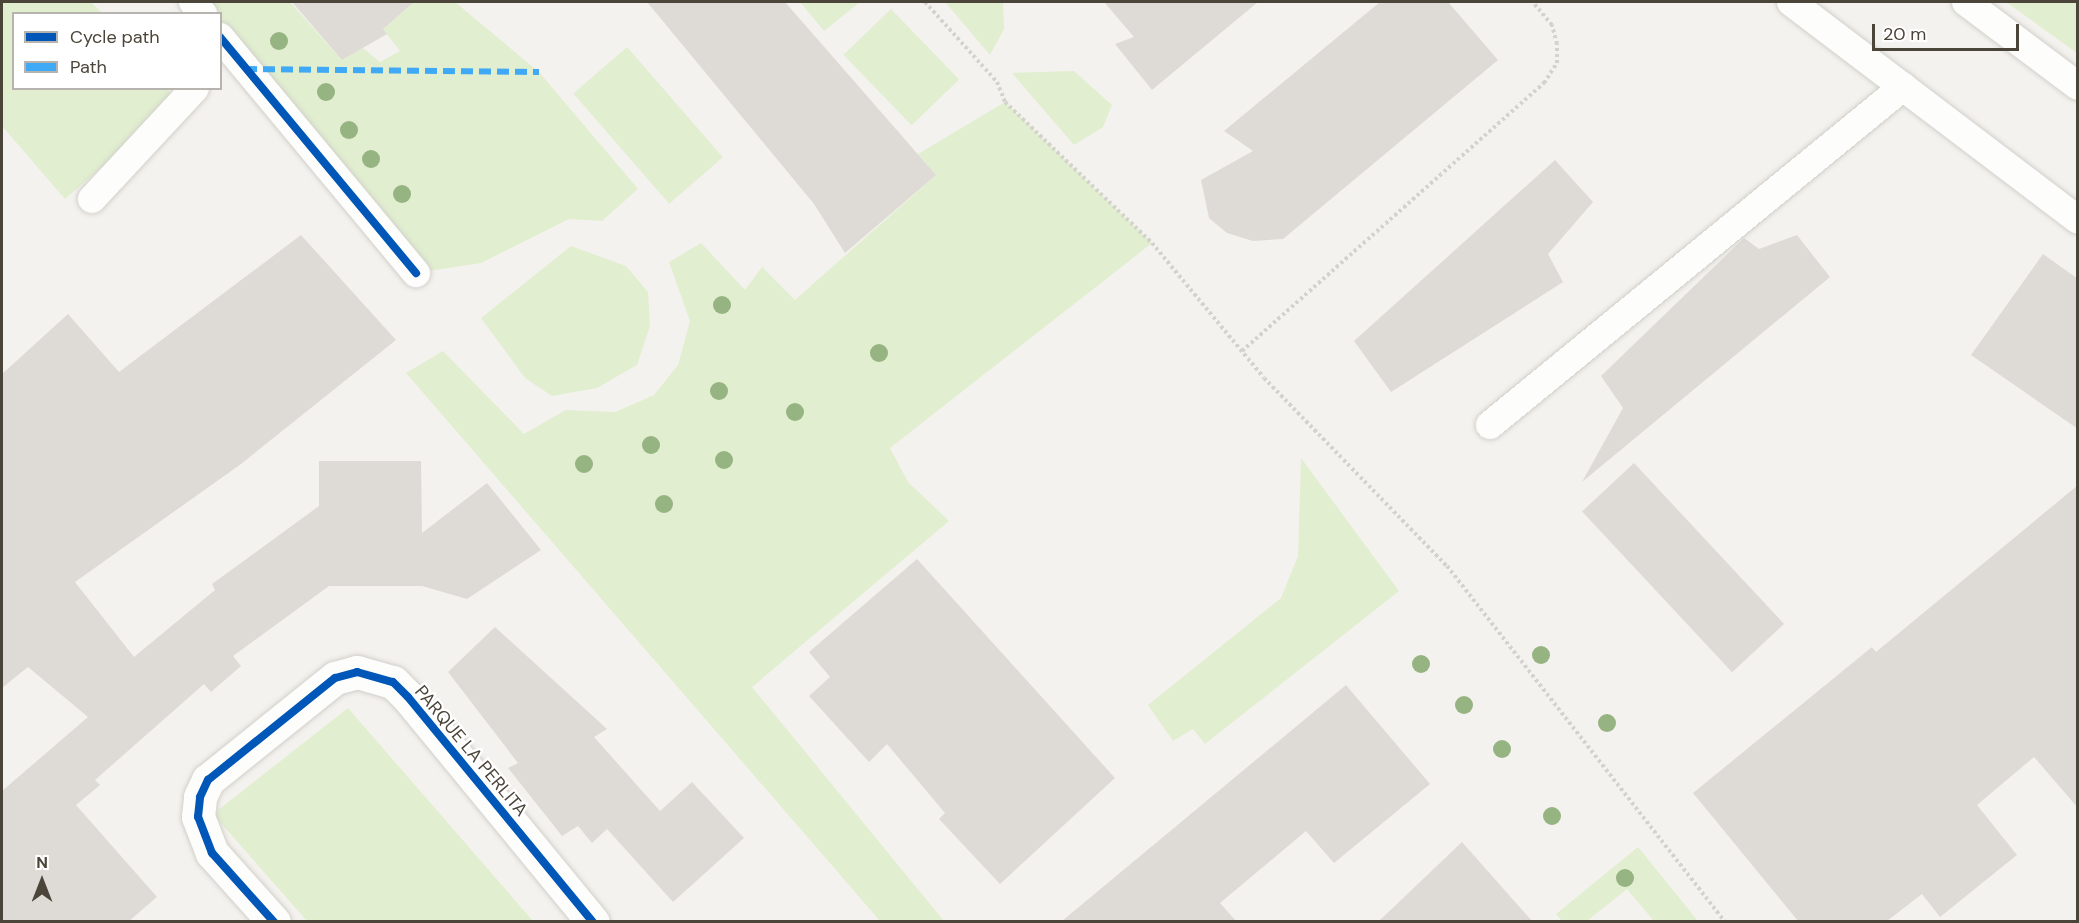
<!DOCTYPE html>
<style>
body{margin:0}
#map{position:relative;width:2079px;height:923px;overflow:hidden;background:#f4f2ee;font-family:"DM Sans",sans-serif}
div>[style]{position:absolute}
[style*='--x']{left:calc(var(--x)*1px);top:calc(var(--y)*1px);width:calc(var(--w)*1px);rotate:calc(var(--a)*1deg)}
.green>*{inset:0;background:#e1eecf;transform-origin:0 0}
.building>*{inset:0;background:#dedbd6;transform-origin:0 0}
.path>*{height:4px;margin-top:-2px;transform-origin:0;background:repeating-linear-gradient(90deg,#d3d2cc 0 3px,transparent 0 6px)}
.roads{filter:drop-shadow(0 0 2px #d2d0cb) drop-shadow(0 0 2px #d2d0cb)}
.service>*{height:28px;margin:-14px;padding:0 14px;transform-origin:14px;border-radius:14px;background:#fdfdfc}
.minor>*{height:33px;margin:-16.5px;padding:0 16.5px;transform-origin:16.5px;border-radius:16.5px;background:#fdfdfc}
.quiet>*{height:6px;margin-top:-3px;transform-origin:0;background:repeating-linear-gradient(90deg,#3fa9f5 0 12px,transparent 0 18px)}
.cycleway>*{height:8px;margin:-4px;padding:0 4px;transform-origin:4px;border-radius:4px;background:#0057b8}
.trees>*{width:18px;height:18px;margin:-9px;border-radius:50%;background:#96b382}
span{translate:-50% -50%;white-space:nowrap;text-align:center;line-height:1.15;-webkit-text-stroke:4.5px #fff;paint-order:stroke}
.street-label{font-size:18px;color:#4b4439}
.frame{position:absolute;inset:0;border:3px solid #4b4439;pointer-events:none}
.legend{position:absolute;left:12px;top:12px;width:210px;height:78px;box-sizing:border-box;background:#fff;border:2px solid #b7b4b0;margin:0;padding:8px 10px;list-style:none;font-size:18px;color:#4b4439}
.legend li{display:flex;align-items:center;gap:12px;height:30px}
.legend b{width:30px;border:2px solid #b7b4b0}
.north{position:absolute;left:12px;top:851px;width:60px;height:60px;-webkit-text-stroke:4px #fff;paint-order:stroke;rotate:0deg;font-size:16px;font-weight:700;line-height:24px;text-align:center;color:#4b4439}
.north::after{content:'';display:block;margin:auto;width:21px;height:27px;background:#4b4439;clip-path:polygon(50% 0,100% 100%,50% 72%,0 100%)}
.scale{position:absolute;left:1872px;top:24px;width:147px;height:27px;box-sizing:border-box;border:3px solid #4b4439;border-top:0;padding-left:8px;font-size:18px;line-height:21px;white-space:nowrap;color:#4b4439;-webkit-text-stroke:4px #fff;paint-order:stroke}
</style>
<div id="map">
<div class="green">
<i style="clip-path:polygon(2px 2px,91px 2px,102px 13px,14px 14px,14px 88px,167px 89px,178px 101px,65px 199px,2px 126px)"></i>
<i style="clip-path:polygon(193px 2px,290px 2px,342px 60px,363px 48px,380px 62px,400px 51px,383px 29px,414px 2px,455px 2px,539px 72px,638px 189px,602px 221px,569px 219px,481px 263px,416px 273px,221px 37px,220px 14px,203px 13px)"></i>
<i style="clip-path:polygon(800px 2px,860px 2px,824px 31px)"></i>
<i style="clip-path:polygon(945px 2px,1003px 2px,1004px 29px,990px 55px)"></i>
<i style="clip-path:polygon(2006px 2px,2077px 2px,2077px 53px)"></i>
<i style="left:891px;top:9px;width:98px;height:66px;rotate:46deg"></i>
<i style="left:627px;top:47px;width:146px;height:71px;rotate:49deg"></i>
<i style="clip-path:polygon(1074px 71px,1112px 105px,1103px 127px,1074px 145px,1012px 73px)"></i>
<i style="clip-path:polygon(1005px 102px,1152px 243px,890px 448px,908px 482px,949px 521px,752px 687px,944px 921px,880px 921px,406px 373px,443px 351px,524px 434px,566px 410px,615px 412px,654px 395px,678px 365px,690px 321px,669px 262px,701px 243px,745px 290px,762px 267px,795px 300px,936px 175px,918px 154px)"></i>
<i style="clip-path:polygon(571px 246px,626px 266px,648px 292px,650px 326px,637px 365px,597px 388px,552px 396px,525px 378px,481px 318px)"></i>
<i style="clip-path:polygon(1301px 458px,1399px 591px,1205px 744px,1193px 729px,1173px 741px,1148px 705px,1281px 598px,1298px 556px)"></i>
<i style="clip-path:polygon(348px 708px,533px 921px,307px 921px,213px 814px)"></i>
<i style="clip-path:polygon(1638px 847px,1698px 921px,1654px 921px,1627px 889px,1587px 921px,1562px 921px,1556px 914px)"></i>
</div>
<div class="building">
<i style="clip-path:polygon(292px 2px,414px 2px,383px 29px,387px 34px,342px 60px)"></i>
<i style="clip-path:polygon(647px 2px,785px 2px,936px 175px,845px 253px,814px 204px)"></i>
<i style="clip-path:polygon(1104px 2px,1258px 2px,1152px 90px,1115px 44px,1134px 37px)"></i>
<i style="clip-path:polygon(1380px 2px,1448px 2px,1498px 60px,1283px 239px,1253px 241px,1227px 233px,1209px 218px,1201px 180px,1253px 151px,1224px 131px)"></i>
<i style="clip-path:polygon(1555px 160px,1593px 202px,1548px 254px,1563px 282px,1391px 392px,1354px 341px)"></i>
<i style="clip-path:polygon(301px 235px,396px 340px,241px 464px,75px 582px,134px 657px,215px 590px,212px 584px,319px 506px,319px 461px,421px 461px,422px 533px,487px 483px,541px 550px,467px 599px,422px 586px,329px 586px,233px 656px,241px 666px,211px 692px,204px 684px,95px 780px,100px 785px,76px 805px,157px 897px,129px 921px,2px 921px,2px 791px,88px 717px,28px 667px,2px 688px,2px 374px,68px 314px,119px 372px)"></i>
<i style="clip-path:polygon(1797px 235px,1830px 277px,1582px 482px,1623px 408px,1601px 376px,1744px 238px,1759px 249px)"></i>
<i style="clip-path:polygon(2043px 254px,2078px 279px,2078px 429px,1971px 355px)"></i>
<i style="left:1634px;top:463px;width:220px;height:71px;rotate:47deg"></i>
<i style="clip-path:polygon(2078px 485px,2078px 808px,2034px 757px,1977px 805px,2017px 855px,1940px 917px,1922px 894px,1887px 921px,1798px 921px,1693px 793px,1872px 647px,1876px 652px)"></i>
<i style="clip-path:polygon(917px 559px,1115px 778px,1000px 884px,939px 819px,945px 813px,887px 744px,869px 762px,809px 696px,830px 677px,809px 652px)"></i>
<i style="clip-path:polygon(495px 627px,607px 729px,594px 737px,660px 811px,692px 782px,744px 838px,673px 902px,607px 829px,592px 843px,578px 826px,562px 836px,508px 768px,518px 763px,448px 672px)"></i>
<i style="clip-path:polygon(1346px 685px,1430px 784px,1334px 863px,1306px 831px,1220px 903px,1236px 921px,1062px 921px)"></i>
<i style="clip-path:polygon(1462px 842px,1532px 921px,1379px 921px)"></i>
</div>
<div class="path">
<i style="--x:925;--y:2;--w:108;--a:48"></i>
<i style="--x:997;--y:82;--w:22;--a:68"></i>
<i style="--x:1005;--y:102;--w:204;--a:43.8"></i>
<i style="--x:1152;--y:243;--w:175;--a:50.3"></i>
<i style="--x:1264;--y:378;--w:262;--a:45.8"></i>
<i style="--x:1447;--y:566;--w:452;--a:52"></i>
<i style="--x:1242;--y:351;--w:404;--a:-41.6"></i>
<i style="--x:1544;--y:83;--w:24;--a:-57"></i>
<i style="--x:1557;--y:63;--w:19;--a:-90"></i>
<i style="--x:1557;--y:44;--w:20;--a:-105"></i>
<i style="--x:1552;--y:25;--w:30;--a:-130"></i>
</div>
<div class="roads">
<div class="service">
<i style="--x:193;--y:2;--w:16;--a:50"></i>
<i style="--x:1791;--y:2;--w:360;--a:37.2"></i>
<i style="--x:1966;--y:2;--w:140;--a:36.9"></i>
<i style="--x:220;--y:37;--w:307;--a:50.3"></i>
<i style="--x:92;--y:199;--w:151;--a:-47.1"></i>
<i style="--x:1490;--y:425;--w:534;--a:-39.3"></i>
</div>
<div class="minor">
<i style="--x:274;--y:922;--w:93;--a:-131.9"></i>
<i style="--x:212;--y:853;--w:39;--a:-111"></i>
<i style="--x:198;--y:817;--w:20;--a:-84"></i>
<i style="--x:200;--y:797;--w:19;--a:-65"></i>
<i style="--x:208;--y:780;--w:163;--a:-38.8"></i>
<i style="--x:335;--y:678;--w:23;--a:-15"></i>
<i style="--x:357;--y:672;--w:37;--a:16"></i>
<i style="--x:393;--y:682;--w:21;--a:45"></i>
<i style="--x:408;--y:697;--w:291;--a:50.6"></i>
</div>
</div>
<div class="quiet">
<i style="--x:245;--y:69;--w:294;--a:0.6"></i>
</div>
<div class="cycleway">
<i style="--x:220;--y:37;--w:307;--a:50.3"></i>
<i style="--x:274;--y:922;--w:93;--a:-131.9"></i>
<i style="--x:212;--y:853;--w:39;--a:-111"></i>
<i style="--x:198;--y:817;--w:20;--a:-84"></i>
<i style="--x:200;--y:797;--w:19;--a:-65"></i>
<i style="--x:208;--y:780;--w:163;--a:-38.8"></i>
<i style="--x:335;--y:678;--w:23;--a:-15"></i>
<i style="--x:357;--y:672;--w:37;--a:16"></i>
<i style="--x:393;--y:682;--w:21;--a:45"></i>
<i style="--x:408;--y:697;--w:291;--a:50.6"></i>
</div>
<div class="trees">
<i style="left:279px;top:41px"></i>
<i style="left:326px;top:92px"></i>
<i style="left:349px;top:130px"></i>
<i style="left:371px;top:159px"></i>
<i style="left:402px;top:194px"></i>
<i style="left:722px;top:305px"></i>
<i style="left:879px;top:353px"></i>
<i style="left:719px;top:391px"></i>
<i style="left:795px;top:412px"></i>
<i style="left:651px;top:445px"></i>
<i style="left:724px;top:460px"></i>
<i style="left:584px;top:464px"></i>
<i style="left:664px;top:504px"></i>
<i style="left:1541px;top:655px"></i>
<i style="left:1421px;top:664px"></i>
<i style="left:1464px;top:705px"></i>
<i style="left:1607px;top:723px"></i>
<i style="left:1502px;top:749px"></i>
<i style="left:1552px;top:816px"></i>
<i style="left:1625px;top:878px"></i>
</div>
<div class="street-label">
<span style="left:471px;top:751px;rotate:50deg">PARQUE LA PERLITA</span>
</div>
<div class="frame"></div>
<ul class="legend">
<li><b style="height:8px;background:#0057b8"></b>Cycle path</li>
<li><b style="height:8px;background:#3fa9f5"></b>Path</li>
</ul>
<div class="north">N</div>
<div class="scale">20 m</div>
</div>
